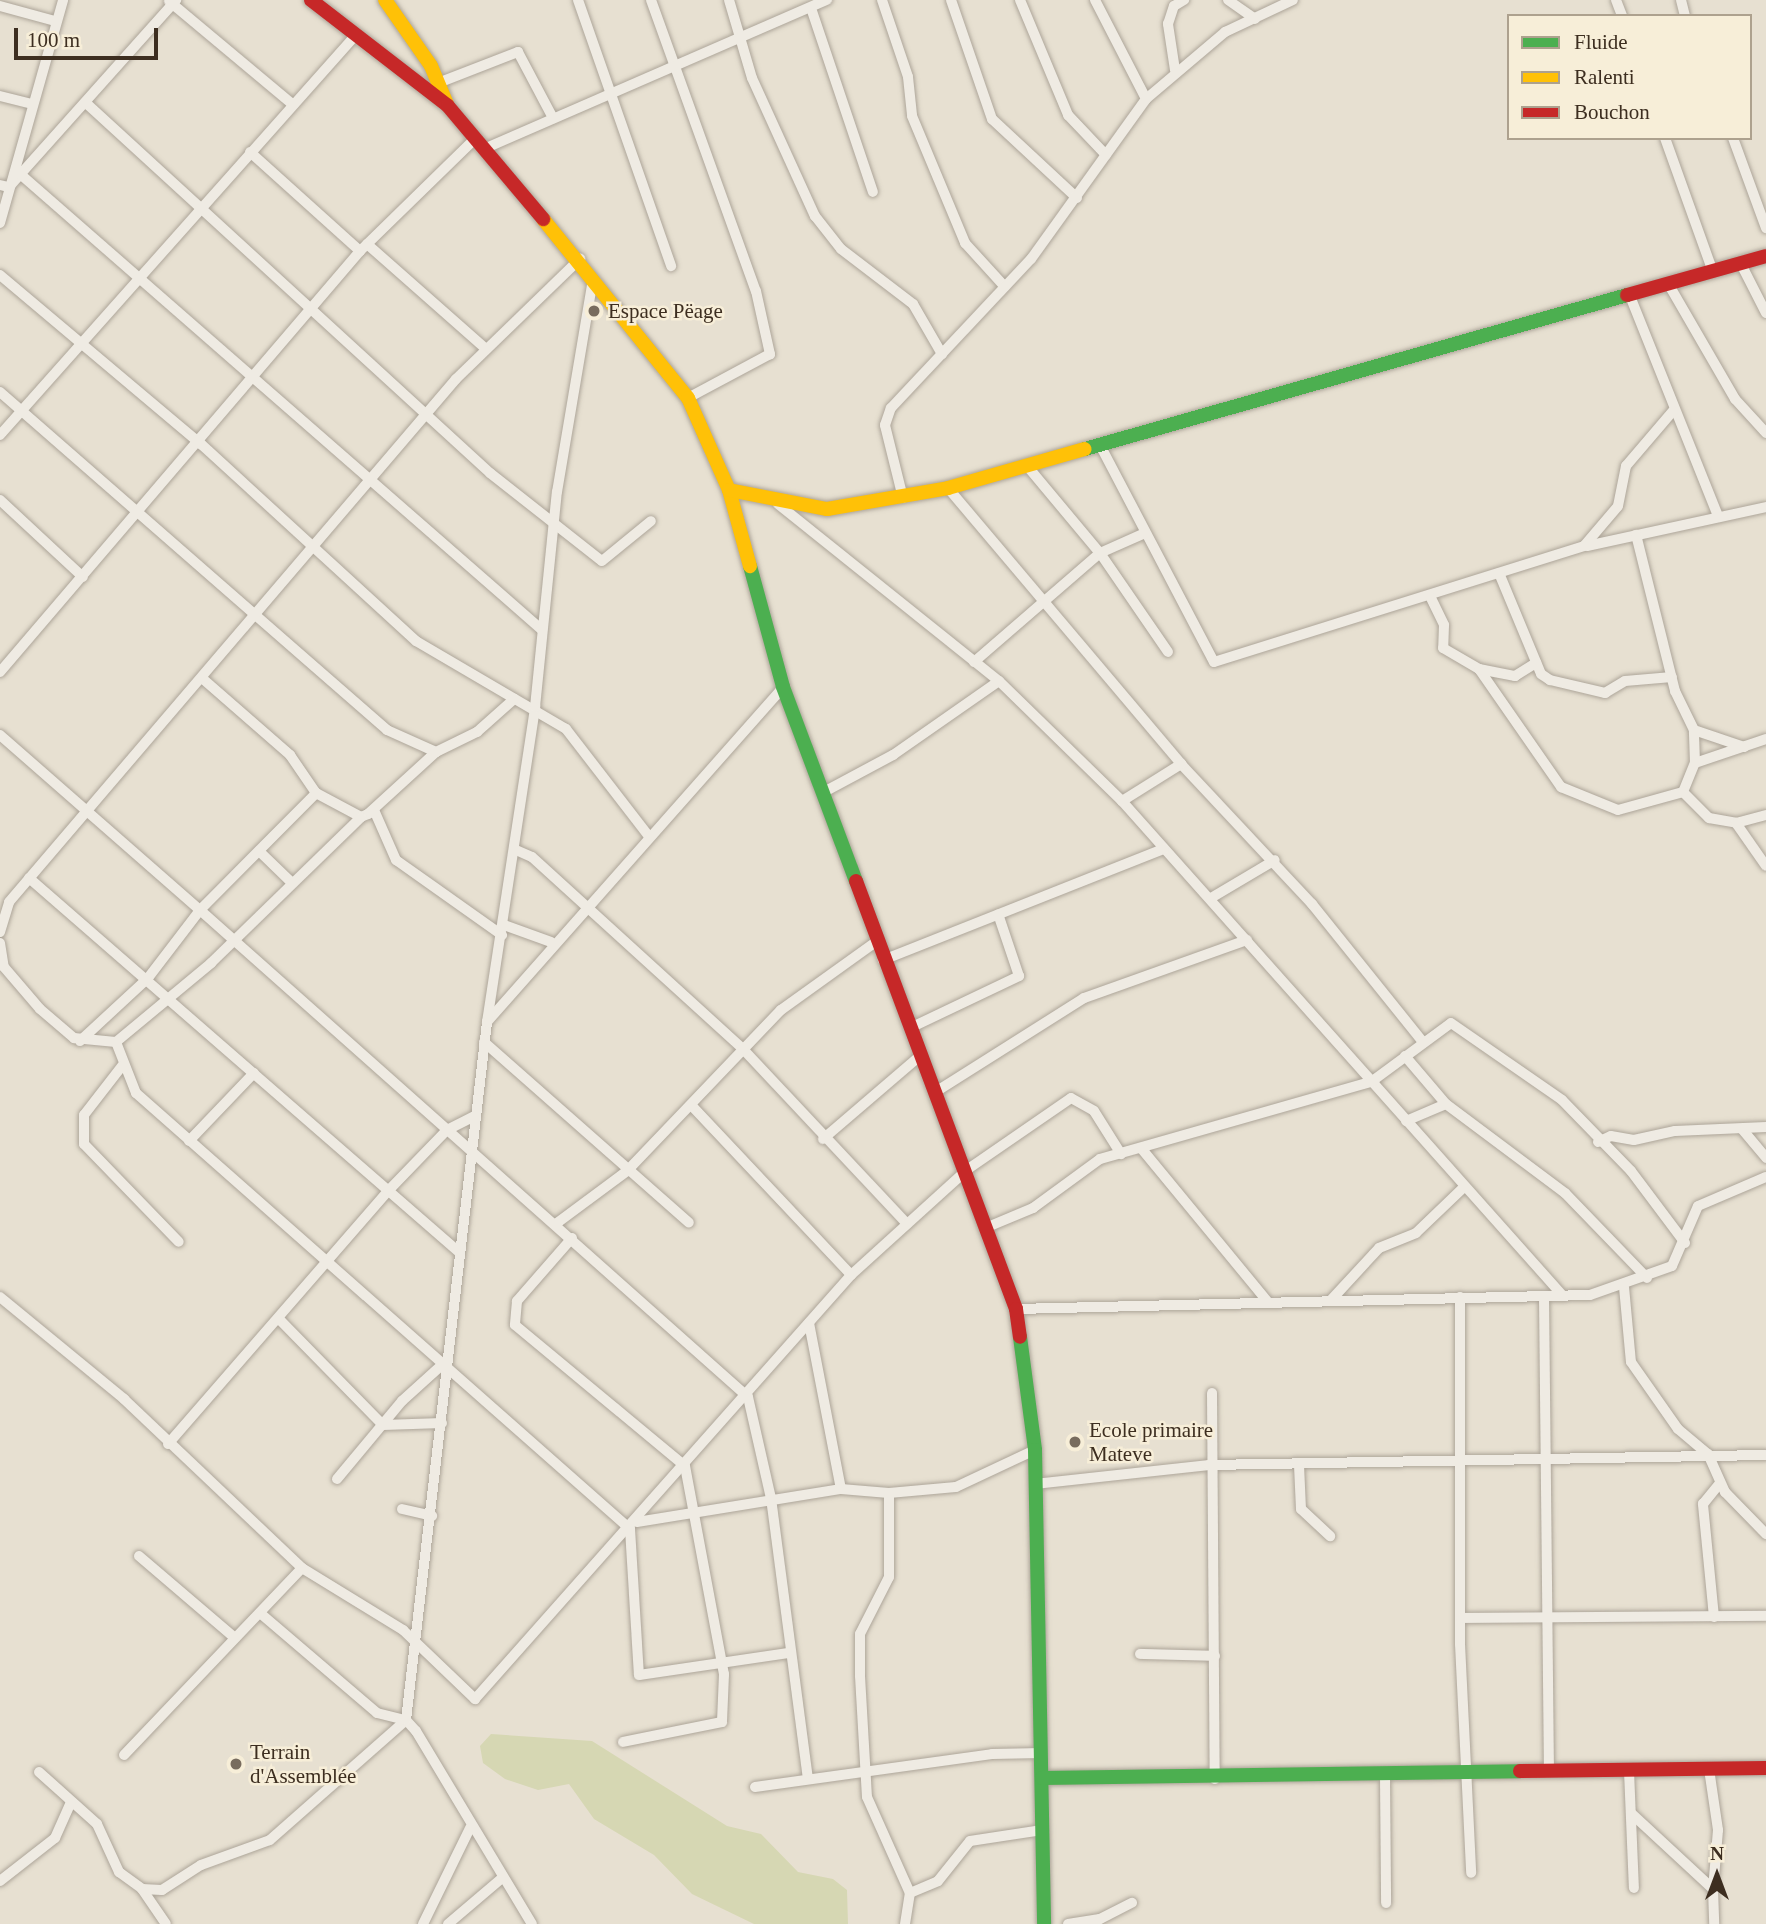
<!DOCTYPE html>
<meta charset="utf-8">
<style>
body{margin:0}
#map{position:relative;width:1766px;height:1924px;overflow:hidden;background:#e7e0d1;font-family:"Times New Roman",serif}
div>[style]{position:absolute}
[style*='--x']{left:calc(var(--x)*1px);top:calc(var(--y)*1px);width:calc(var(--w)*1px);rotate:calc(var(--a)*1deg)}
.green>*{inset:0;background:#d6d7b3}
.roads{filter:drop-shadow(0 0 2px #ada599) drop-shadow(0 0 2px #ada599)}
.street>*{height:10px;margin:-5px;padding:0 5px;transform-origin:5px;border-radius:5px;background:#efebe3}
.fast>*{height:14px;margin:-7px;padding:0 7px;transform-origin:7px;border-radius:7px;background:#4caf50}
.slow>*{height:14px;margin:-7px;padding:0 7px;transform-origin:7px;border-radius:7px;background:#ffc107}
.jam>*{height:14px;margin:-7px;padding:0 7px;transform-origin:7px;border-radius:7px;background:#c62828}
.dots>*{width:19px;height:19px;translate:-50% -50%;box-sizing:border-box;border:4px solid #f7eed8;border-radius:50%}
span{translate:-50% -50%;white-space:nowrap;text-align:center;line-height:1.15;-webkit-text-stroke:5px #f7eed8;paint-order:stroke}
.poi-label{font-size:21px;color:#3d2e20}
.left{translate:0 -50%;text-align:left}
.legend{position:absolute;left:1507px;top:14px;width:245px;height:126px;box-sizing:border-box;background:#f7eed8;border:2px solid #ada18e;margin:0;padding:9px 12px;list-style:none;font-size:21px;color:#3d2e20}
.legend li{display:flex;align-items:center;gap:14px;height:35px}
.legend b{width:35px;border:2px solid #ada18e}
.north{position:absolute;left:1682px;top:1840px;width:70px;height:70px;-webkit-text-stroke:5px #f7eed8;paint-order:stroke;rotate:0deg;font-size:19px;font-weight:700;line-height:28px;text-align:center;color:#3d2e20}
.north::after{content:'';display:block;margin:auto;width:24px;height:32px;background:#3d2e20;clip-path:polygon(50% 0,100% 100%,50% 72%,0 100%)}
.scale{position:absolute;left:14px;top:28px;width:144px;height:32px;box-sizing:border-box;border:4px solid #3d2e20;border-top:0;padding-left:9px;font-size:21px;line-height:24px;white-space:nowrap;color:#3d2e20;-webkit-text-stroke:5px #f7eed8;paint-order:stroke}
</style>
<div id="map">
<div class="green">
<i style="clip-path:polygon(491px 1734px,592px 1741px,727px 1826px,761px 1834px,798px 1872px,833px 1879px,847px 1890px,848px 1924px,754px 1924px,692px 1894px,654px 1855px,594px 1819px,569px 1784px,538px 1790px,505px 1779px,483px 1763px,480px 1746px)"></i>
</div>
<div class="roads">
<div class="street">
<i style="--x:578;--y:0;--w:282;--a:70.7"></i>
<i style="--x:651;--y:0;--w:309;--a:70.2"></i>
<i style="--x:756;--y:291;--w:65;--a:77.5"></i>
<i style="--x:770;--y:354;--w:93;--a:151.8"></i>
<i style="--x:729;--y:0;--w:81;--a:73.6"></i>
<i style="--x:752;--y:78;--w:152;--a:65.5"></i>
<i style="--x:815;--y:216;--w:42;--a:51.8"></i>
<i style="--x:841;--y:249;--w:91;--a:37.4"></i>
<i style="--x:913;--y:304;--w:58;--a:59.9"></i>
<i style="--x:882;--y:0;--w:81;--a:71.3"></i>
<i style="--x:908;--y:77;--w:39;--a:84"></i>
<i style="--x:912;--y:116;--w:138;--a:67.3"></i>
<i style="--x:965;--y:243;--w:59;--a:47.7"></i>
<i style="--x:951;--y:0;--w:126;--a:71"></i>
<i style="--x:992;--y:119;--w:116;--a:42.9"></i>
<i style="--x:1020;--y:0;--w:125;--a:67.3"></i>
<i style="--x:1068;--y:115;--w:55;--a:46.5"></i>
<i style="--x:1095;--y:0;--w:111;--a:62.7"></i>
<i style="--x:1228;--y:0;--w:33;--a:35"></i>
<i style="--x:1616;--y:0;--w:17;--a:69"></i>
<i style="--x:1681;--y:0;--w:16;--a:76"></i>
<i style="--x:169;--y:1;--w:160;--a:39.9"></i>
<i style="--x:0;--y:6;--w:57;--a:15.3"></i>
<i style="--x:811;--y:8;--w:194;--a:71.4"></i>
<i style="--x:1175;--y:70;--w:47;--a:-98.7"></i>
<i style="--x:1168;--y:24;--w:19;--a:-72"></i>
<i style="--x:1174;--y:6;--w:12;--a:-31"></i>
<i style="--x:438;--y:83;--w:86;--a:-21.2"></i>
<i style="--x:518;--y:52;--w:75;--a:62.1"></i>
<i style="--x:0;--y:96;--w:32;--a:14"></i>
<i style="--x:86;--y:103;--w:548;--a:42.48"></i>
<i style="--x:490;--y:473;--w:142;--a:38.2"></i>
<i style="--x:602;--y:561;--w:63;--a:-39.2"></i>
<i style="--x:1665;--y:138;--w:142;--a:70.3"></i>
<i style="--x:1733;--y:138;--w:96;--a:69.9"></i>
<i style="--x:486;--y:148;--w:372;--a:-23.5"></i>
<i style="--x:250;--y:152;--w:148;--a:42"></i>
<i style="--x:19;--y:173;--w:693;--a:41.14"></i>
<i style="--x:0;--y:185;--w:9;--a:13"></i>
<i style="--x:9;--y:187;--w:251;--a:-48.2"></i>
<i style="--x:0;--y:223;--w:232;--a:-74.2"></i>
<i style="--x:367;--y:244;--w:156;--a:41.4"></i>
<i style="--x:1741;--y:264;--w:55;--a:63"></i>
<i style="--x:0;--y:275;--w:263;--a:40.1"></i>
<i style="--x:201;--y:444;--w:292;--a:42.5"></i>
<i style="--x:416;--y:641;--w:174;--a:30.4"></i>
<i style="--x:566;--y:729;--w:134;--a:52.3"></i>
<i style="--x:1669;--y:285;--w:132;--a:59.9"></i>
<i style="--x:1735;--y:399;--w:46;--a:47.6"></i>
<i style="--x:1630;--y:296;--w:235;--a:68.2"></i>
<i style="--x:0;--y:392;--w:514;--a:41.13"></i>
<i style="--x:387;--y:730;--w:54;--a:24.2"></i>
<i style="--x:0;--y:435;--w:533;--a:-48.35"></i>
<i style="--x:1100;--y:445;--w:245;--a:62.3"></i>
<i style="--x:1214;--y:662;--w:388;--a:-17.4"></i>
<i style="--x:1584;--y:546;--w:52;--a:-49.6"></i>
<i style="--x:1618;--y:506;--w:41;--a:-78.7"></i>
<i style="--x:1626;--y:466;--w:72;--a:-49.5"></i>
<i style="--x:1028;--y:467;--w:112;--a:50.1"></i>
<i style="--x:1100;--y:553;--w:120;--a:55.5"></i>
<i style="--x:948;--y:488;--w:361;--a:49.8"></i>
<i style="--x:1181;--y:764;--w:192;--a:46.9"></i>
<i style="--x:1312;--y:904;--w:177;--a:51.2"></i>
<i style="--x:903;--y:498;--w:75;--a:-103.9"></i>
<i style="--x:885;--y:425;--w:18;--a:-71"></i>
<i style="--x:891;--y:408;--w:204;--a:-46.8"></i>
<i style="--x:1031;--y:259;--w:197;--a:-54.3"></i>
<i style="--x:1146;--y:99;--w:104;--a:-40.3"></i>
<i style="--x:1225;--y:32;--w:75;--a:-25.2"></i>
<i style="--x:0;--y:500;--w:113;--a:42.9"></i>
<i style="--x:778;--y:504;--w:283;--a:38.7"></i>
<i style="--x:999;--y:681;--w:172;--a:44.3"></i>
<i style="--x:1122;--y:801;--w:663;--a:48.3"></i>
<i style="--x:1587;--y:546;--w:183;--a:-12.3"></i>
<i style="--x:1499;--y:573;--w:109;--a:67.4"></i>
<i style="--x:1541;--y:674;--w:11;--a:34"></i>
<i style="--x:1550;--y:680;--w:57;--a:13.3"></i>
<i style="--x:1605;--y:693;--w:23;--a:-31"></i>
<i style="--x:1625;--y:681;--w:47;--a:-4.9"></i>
<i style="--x:1431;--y:598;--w:30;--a:64"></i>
<i style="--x:1444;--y:625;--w:23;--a:92"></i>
<i style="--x:1443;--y:648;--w:42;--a:30.3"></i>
<i style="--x:1479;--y:669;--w:144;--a:55.2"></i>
<i style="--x:1561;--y:787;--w:61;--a:22"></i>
<i style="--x:1618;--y:810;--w:67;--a:-15.5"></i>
<i style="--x:1683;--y:792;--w:31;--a:-68"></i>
<i style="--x:1695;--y:763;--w:33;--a:-92"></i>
<i style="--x:1694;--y:730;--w:43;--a:-116"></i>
<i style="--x:1675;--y:691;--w:161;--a:-104"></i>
<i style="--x:974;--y:662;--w:167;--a:-40.9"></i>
<i style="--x:1100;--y:553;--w:49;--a:-24"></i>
<i style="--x:1479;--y:669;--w:37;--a:11"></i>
<i style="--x:1515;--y:676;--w:25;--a:-32"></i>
<i style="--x:0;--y:672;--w:554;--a:-49.47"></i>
<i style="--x:360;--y:251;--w:163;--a:-44.3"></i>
<i style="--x:203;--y:679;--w:116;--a:41.1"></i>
<i style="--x:290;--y:755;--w:46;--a:55.6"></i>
<i style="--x:1694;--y:730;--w:53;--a:18.8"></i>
<i style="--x:0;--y:735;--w:266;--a:41.2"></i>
<i style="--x:200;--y:910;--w:165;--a:-45.2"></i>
<i style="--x:316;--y:793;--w:51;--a:28.1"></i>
<i style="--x:361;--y:817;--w:8;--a:-23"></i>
<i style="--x:368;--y:814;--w:92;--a:-42.4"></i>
<i style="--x:436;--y:752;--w:46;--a:-26"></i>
<i style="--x:477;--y:732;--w:50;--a:-41.7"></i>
<i style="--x:1695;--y:763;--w:75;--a:-18.7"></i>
<i style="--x:1683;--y:792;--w:37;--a:45"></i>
<i style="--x:1709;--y:818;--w:27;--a:10"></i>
<i style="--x:822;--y:793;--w:81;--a:-28.2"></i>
<i style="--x:893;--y:755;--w:129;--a:-34.9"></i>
<i style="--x:1122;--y:801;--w:70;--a:-32.1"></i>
<i style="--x:374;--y:810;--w:55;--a:66.3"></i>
<i style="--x:396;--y:860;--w:130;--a:35.3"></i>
<i style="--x:1766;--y:815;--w:31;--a:165"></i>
<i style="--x:1736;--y:823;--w:52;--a:55.1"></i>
<i style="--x:516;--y:850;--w:17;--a:24"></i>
<i style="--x:532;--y:857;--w:284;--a:42.3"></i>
<i style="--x:742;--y:1048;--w:241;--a:46.8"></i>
<i style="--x:259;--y:851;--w:43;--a:44.1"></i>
<i style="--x:29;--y:878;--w:571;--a:41.03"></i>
<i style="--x:1211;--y:898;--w:74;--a:-30.7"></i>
<i style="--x:504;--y:925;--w:50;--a:19.9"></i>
<i style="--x:0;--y:932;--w:31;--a:-73"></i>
<i style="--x:9;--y:902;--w:688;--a:-49.48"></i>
<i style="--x:456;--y:379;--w:173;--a:-44.1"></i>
<i style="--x:0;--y:943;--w:24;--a:81"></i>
<i style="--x:4;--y:967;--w:55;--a:49.4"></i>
<i style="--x:40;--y:1009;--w:45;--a:40.5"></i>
<i style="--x:74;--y:1038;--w:42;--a:5.4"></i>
<i style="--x:116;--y:1042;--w:55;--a:68.6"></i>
<i style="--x:136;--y:1093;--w:659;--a:41.43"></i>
<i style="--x:630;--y:1529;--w:146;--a:86.5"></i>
<i style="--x:639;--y:1675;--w:151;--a:-8.4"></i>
<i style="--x:883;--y:960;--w:302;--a:-21.6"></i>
<i style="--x:487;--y:1022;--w:447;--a:-48.5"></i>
<i style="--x:910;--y:1028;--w:121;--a:-25.5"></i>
<i style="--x:1019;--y:976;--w:65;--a:-108.7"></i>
<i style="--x:80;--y:1041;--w:93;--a:-42.8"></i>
<i style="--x:148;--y:978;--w:86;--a:-52.6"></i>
<i style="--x:200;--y:910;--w:733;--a:41.63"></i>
<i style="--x:748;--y:1397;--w:104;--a:77.2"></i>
<i style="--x:771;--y:1498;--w:283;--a:82.5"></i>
<i style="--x:116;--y:1042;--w:124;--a:-39.7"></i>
<i style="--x:211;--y:963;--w:209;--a:-44.2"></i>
<i style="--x:484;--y:1042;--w:273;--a:41.4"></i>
<i style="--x:1405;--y:1056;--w:63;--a:49.5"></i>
<i style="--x:1446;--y:1104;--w:149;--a:36.8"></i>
<i style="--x:1565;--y:1193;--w:118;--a:46"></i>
<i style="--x:122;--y:1066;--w:62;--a:127.8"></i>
<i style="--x:84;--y:1115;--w:29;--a:90"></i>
<i style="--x:84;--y:1144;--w:136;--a:45.9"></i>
<i style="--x:937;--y:1091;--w:174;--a:-32.3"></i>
<i style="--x:1084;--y:998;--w:173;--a:-19.6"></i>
<i style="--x:692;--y:1106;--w:232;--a:46.7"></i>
<i style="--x:1406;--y:1121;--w:43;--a:-23"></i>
<i style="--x:1742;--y:1129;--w:38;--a:50"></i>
<i style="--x:823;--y:1139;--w:129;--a:-40.6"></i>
<i style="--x:189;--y:1141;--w:94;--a:-46.3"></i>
<i style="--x:1598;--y:1142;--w:14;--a:-25"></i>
<i style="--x:1611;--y:1136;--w:23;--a:10"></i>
<i style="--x:1634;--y:1140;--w:42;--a:-12.4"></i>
<i style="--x:1675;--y:1131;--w:91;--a:-2.5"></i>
<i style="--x:1141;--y:1148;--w:200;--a:50.5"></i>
<i style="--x:557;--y:1223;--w:87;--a:-36.6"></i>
<i style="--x:627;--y:1171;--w:223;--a:-46.3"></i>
<i style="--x:781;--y:1010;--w:118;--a:-35.7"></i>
<i style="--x:990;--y:1226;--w:47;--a:-22.7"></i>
<i style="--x:1033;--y:1208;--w:83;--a:-36.2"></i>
<i style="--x:1100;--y:1159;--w:282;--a:-15.9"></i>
<i style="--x:1371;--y:1082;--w:99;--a:-36.4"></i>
<i style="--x:1451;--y:1023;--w:135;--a:34.7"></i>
<i style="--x:1562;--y:1100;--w:99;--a:45.8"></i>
<i style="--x:1631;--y:1171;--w:90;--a:53.1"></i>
<i style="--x:572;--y:1238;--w:84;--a:131.1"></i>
<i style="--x:517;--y:1301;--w:24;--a:95"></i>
<i style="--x:515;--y:1325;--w:221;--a:39.7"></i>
<i style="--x:685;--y:1466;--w:212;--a:79.4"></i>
<i style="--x:724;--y:1674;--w:48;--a:92.4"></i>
<i style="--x:722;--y:1722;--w:101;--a:168.6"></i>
<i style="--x:1624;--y:1287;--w:75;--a:84.7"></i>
<i style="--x:1631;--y:1362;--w:82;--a:55"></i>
<i style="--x:1678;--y:1429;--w:39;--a:40"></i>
<i style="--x:1708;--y:1454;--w:42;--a:65.9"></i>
<i style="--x:1725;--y:1492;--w:59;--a:45.7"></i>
<i style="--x:1544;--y:1296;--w:476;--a:89.4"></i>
<i style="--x:0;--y:1297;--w:161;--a:39.4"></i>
<i style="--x:124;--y:1399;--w:245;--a:43.5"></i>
<i style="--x:302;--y:1568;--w:119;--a:31.5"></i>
<i style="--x:403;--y:1630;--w:100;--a:43.8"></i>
<i style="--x:475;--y:1699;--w:567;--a:-48.43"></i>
<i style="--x:851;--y:1275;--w:158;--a:-42.2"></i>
<i style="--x:968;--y:1169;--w:125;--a:-34.6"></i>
<i style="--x:1071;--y:1098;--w:26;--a:29"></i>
<i style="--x:1094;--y:1111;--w:51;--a:57.9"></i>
<i style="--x:1460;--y:1297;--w:347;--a:90"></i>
<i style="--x:1460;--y:1644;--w:229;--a:87.2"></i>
<i style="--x:1332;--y:1299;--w:69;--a:-47.3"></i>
<i style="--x:1379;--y:1248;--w:40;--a:-22"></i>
<i style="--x:1416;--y:1233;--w:66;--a:-43.8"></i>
<i style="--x:1016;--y:1309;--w:574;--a:-1.4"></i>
<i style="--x:1590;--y:1295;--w:87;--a:-19.5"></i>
<i style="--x:1672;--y:1266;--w:65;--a:-66.6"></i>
<i style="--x:1698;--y:1206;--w:74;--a:-23.1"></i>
<i style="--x:280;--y:1320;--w:147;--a:45.6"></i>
<i style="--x:383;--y:1425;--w:59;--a:-1.9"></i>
<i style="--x:809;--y:1323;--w:169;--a:79.1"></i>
<i style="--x:1212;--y:1393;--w:386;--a:89.6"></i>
<i style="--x:168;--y:1444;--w:335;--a:-49"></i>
<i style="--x:388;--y:1191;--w:85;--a:-46"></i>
<i style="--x:447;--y:1130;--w:31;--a:-27"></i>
<i style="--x:1299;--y:1465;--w:44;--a:87.4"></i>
<i style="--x:1301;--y:1509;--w:40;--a:43"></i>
<i style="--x:337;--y:1479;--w:102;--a:-50.2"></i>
<i style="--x:402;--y:1401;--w:57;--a:-42.1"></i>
<i style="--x:1035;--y:1484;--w:175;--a:-6.2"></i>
<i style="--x:1209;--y:1465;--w:557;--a:-1.03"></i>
<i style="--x:889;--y:1493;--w:84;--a:90"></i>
<i style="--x:889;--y:1577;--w:64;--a:117"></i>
<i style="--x:860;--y:1634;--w:42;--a:90"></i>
<i style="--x:860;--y:1676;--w:121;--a:86.7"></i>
<i style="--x:867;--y:1797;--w:105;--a:65.9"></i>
<i style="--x:402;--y:1509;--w:31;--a:13"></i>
<i style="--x:637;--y:1522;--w:207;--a:-9.2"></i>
<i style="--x:841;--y:1489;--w:48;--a:4.8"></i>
<i style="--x:889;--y:1493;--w:67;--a:-5.1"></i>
<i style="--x:956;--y:1487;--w:87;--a:-25.1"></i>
<i style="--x:139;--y:1556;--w:126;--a:40.5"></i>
<i style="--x:260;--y:1613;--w:154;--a:40.5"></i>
<i style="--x:377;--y:1713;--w:30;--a:14"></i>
<i style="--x:406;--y:1720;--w:15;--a:48"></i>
<i style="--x:416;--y:1731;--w:225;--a:59"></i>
<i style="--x:1714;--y:1617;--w:114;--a:-95.6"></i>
<i style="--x:1703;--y:1504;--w:26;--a:-51"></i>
<i style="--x:1461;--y:1618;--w:305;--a:-0.4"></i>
<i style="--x:1140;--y:1654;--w:75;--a:1.5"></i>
<i style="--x:124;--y:1755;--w:258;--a:-46.4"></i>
<i style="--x:1709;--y:1769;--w:62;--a:81.6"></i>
<i style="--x:1718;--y:1830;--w:59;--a:94.8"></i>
<i style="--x:1629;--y:1771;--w:117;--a:87.6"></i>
<i style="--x:39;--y:1772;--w:78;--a:41.9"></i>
<i style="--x:97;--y:1824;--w:53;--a:65.4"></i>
<i style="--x:119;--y:1872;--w:29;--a:36"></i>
<i style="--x:142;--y:1889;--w:20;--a:3"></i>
<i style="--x:162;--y:1890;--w:46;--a:-32.7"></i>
<i style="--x:201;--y:1865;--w:73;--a:-19.9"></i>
<i style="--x:270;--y:1840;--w:181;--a:-41.4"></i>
<i style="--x:406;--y:1720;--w:703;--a:-83.38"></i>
<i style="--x:487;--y:1022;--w:319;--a:-81.3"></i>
<i style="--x:535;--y:707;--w:216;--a:-84.2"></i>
<i style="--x:557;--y:492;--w:215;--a:-80.4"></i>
<i style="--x:1385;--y:1777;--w:126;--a:89.5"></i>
<i style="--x:755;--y:1787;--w:239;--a:-7.9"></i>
<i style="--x:992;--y:1754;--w:50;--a:-1.1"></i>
<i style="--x:1632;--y:1814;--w:110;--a:42.8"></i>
<i style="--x:1713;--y:1889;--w:35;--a:88"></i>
<i style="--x:0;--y:1881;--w:70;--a:-38"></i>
<i style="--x:55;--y:1838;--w:39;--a:-66"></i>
<i style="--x:142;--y:1889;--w:42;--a:55.6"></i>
<i style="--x:423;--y:1924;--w:107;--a:-63.9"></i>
<i style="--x:448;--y:1924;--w:71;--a:-40.4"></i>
<i style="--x:905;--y:1924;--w:31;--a:-81"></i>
<i style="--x:910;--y:1893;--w:30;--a:-23"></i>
<i style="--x:938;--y:1881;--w:51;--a:-51.3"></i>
<i style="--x:970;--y:1841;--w:73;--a:-8.7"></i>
<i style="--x:1068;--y:1924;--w:32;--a:-9"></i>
<i style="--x:1100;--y:1919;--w:36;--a:-27"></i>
</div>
<div class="fast">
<i style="--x:1085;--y:449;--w:563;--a:-15.86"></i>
<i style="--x:750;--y:566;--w:125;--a:74.7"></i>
<i style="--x:783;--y:687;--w:207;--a:69.4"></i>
<i style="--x:1020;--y:1337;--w:114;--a:82.4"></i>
<i style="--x:1035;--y:1450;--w:474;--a:88.9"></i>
<i style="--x:1042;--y:1778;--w:478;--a:-0.8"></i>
</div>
<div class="slow">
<i style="--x:385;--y:0;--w:80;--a:55.1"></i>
<i style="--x:431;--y:66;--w:41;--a:67.2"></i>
<i style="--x:543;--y:219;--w:230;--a:51"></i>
<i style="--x:688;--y:398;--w:101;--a:66"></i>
<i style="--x:729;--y:490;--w:79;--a:74.6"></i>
<i style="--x:729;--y:490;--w:100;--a:11"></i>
<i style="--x:827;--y:509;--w:123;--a:-9.8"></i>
<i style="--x:948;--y:488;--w:142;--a:-15.9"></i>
</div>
<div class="jam">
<i style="--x:311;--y:0;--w:173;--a:37.7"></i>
<i style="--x:448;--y:106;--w:148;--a:49.9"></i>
<i style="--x:1627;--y:295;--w:144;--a:-15.7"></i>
<i style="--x:856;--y:881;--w:457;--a:69.5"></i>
<i style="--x:1016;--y:1309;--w:28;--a:82"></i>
<i style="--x:1520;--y:1771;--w:246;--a:-0.7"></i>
</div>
</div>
<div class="dots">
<i style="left:594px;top:311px;background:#786c5e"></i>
<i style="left:1075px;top:1442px;background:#786c5e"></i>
<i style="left:236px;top:1764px;background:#786c5e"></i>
</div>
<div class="poi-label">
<span class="left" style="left:608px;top:311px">Espace Pëage</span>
<span class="left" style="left:1089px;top:1442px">Ecole primaire<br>Mateve</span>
<span class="left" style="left:250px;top:1764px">Terrain<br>d'Assemblée</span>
</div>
<ul class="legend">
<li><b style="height:9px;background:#4caf50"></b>Fluide</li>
<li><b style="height:9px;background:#ffc107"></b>Ralenti</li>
<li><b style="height:9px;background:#c62828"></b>Bouchon</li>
</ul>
<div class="north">N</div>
<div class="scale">100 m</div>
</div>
